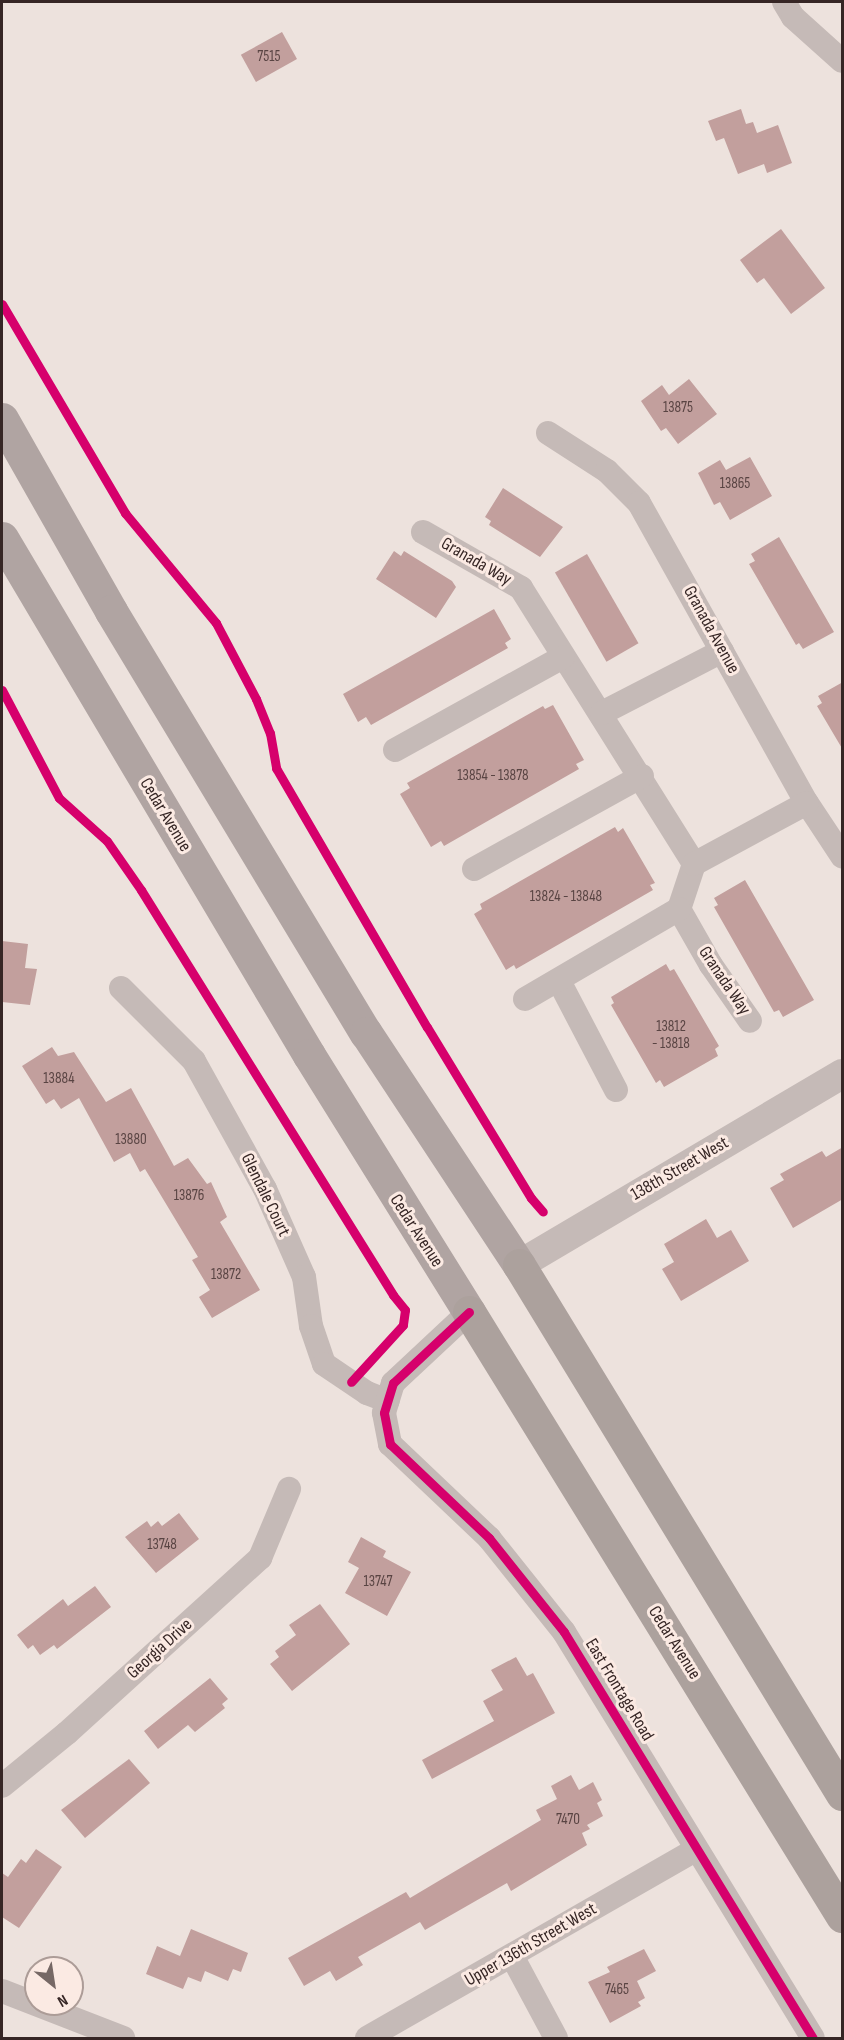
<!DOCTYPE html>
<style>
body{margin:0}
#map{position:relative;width:844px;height:2040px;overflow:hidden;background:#ede2dd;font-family:"Sofia Sans Condensed",sans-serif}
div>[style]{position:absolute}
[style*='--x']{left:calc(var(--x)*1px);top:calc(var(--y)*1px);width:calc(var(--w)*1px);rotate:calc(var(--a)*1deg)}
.building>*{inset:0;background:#c29f9d;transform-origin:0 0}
.minor>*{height:24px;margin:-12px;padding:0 12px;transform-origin:12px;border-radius:12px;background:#c5bab7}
.tertiary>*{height:30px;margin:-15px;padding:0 15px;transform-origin:15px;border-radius:15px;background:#c5bab7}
.trunk>*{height:33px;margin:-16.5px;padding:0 16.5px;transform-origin:16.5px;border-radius:16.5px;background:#b0a4a2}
.motorway>*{height:33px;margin:-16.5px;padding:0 16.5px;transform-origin:16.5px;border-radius:16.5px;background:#aca19d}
.cycleway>*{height:9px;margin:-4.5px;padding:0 4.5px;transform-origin:4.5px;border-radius:4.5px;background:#d6006c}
span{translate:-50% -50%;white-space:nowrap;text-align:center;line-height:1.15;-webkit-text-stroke:6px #fbeae3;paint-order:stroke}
.number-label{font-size:15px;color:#594443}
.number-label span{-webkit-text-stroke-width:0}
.street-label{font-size:18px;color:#362625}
.frame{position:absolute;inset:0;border:3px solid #362625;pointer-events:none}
.north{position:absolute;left:24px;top:1956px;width:60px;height:60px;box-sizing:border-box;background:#fbeae3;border:2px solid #ac9c97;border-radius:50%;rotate:150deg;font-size:16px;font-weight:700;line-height:24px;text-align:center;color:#362625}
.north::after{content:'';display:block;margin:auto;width:21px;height:27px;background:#766865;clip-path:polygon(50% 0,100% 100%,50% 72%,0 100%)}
</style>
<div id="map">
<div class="building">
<i style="left:282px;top:32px;width:31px;height:47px;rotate:61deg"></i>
<i style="clip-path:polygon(741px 109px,746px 124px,753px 122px,757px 133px,778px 125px,792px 163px,767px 173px,764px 164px,738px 174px,724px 138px,716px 141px,708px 121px)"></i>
<i style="clip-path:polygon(781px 229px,825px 288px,791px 314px,764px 278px,757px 283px,740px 260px)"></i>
<i style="clip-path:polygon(689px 379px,717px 414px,678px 444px,666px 428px,661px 431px,641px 401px,662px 385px,669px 395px)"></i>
<i style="clip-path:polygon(750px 457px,772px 496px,730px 520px,720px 502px,714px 505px,698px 473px,720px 460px,726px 470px)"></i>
<i style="clip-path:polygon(503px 488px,563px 527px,540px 557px,489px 525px,491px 521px,485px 517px)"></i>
<i style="clip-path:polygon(779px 537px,834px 632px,803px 649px,799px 643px,796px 645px,749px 564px,755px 561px,751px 554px)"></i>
<i style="clip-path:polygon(394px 551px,401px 556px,404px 551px,452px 581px,456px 587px,436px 618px,376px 579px)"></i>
<i style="left:587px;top:554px;width:103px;height:37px;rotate:60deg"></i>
<i style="clip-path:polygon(494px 609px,511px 639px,505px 643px,508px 648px,371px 725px,366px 717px,358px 722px,343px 694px)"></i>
<i style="clip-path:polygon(843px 682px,843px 750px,817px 706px,822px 703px,818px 696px)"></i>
<i style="clip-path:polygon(553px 705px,584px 760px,576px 764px,579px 769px,444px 846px,441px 841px,431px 847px,400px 794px,410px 788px,407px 783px,543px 706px,545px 709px)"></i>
<i style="clip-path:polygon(615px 827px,618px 832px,623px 828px,655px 883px,650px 885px,653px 890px,516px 969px,514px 965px,506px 970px,474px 914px,482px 909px,480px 904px)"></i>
<i style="clip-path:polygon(745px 880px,814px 1000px,783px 1017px,779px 1010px,774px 1012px,714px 907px,718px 905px,714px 898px)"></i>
<i style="clip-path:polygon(2px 941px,28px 944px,25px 968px,37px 969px,30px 1005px,2px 1002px)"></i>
<i style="clip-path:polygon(666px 964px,670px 971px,674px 969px,719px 1046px,715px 1049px,718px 1056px,664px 1087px,660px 1080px,656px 1083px,611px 1005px,614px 1003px,611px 997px)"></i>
<i style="clip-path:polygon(52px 1047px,58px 1056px,74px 1052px,106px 1102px,131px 1088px,174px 1166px,188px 1158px,207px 1184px,211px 1182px,227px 1217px,220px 1222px,260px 1290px,212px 1318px,199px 1297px,210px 1290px,192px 1260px,198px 1257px,145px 1169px,140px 1172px,130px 1153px,114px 1162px,79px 1098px,61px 1109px,54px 1099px,46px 1104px,22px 1066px)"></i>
<i style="clip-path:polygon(843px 1147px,843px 1199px,793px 1228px,770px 1188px,784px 1180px,780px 1174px,822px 1151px,826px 1157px)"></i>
<i style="clip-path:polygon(706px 1219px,717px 1238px,731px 1230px,749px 1261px,681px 1301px,662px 1269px,674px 1262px,664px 1244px)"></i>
<i style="clip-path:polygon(179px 1513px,199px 1539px,156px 1573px,125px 1537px,147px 1521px,151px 1527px,158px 1521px,162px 1526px)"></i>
<i style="clip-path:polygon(361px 1537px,386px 1551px,383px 1557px,411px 1572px,387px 1616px,345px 1593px,359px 1568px,348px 1562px)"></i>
<i style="clip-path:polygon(95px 1586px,111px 1607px,57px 1649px,54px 1645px,40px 1655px,33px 1645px,28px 1649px,17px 1635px,63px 1599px,68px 1606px)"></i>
<i style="clip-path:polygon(320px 1604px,350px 1644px,292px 1691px,270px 1664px,279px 1657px,275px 1651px,296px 1635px,289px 1625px)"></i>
<i style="clip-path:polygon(516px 1657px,527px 1676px,533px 1673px,555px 1713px,432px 1779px,422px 1760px,494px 1721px,483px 1701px,503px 1690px,491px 1670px)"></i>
<i style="clip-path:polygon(210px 1678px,228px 1699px,222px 1704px,225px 1708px,195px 1732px,188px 1725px,158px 1749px,144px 1731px)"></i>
<i style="clip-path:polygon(129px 1759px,150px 1783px,85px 1838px,61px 1810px)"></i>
<i style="clip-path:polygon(571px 1775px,579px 1790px,593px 1782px,602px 1800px,597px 1803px,603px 1816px,587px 1825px,590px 1829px,582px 1833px,587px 1845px,511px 1891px,507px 1883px,425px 1930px,420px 1922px,358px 1957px,363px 1965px,336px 1981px,330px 1971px,304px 1986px,288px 1958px,406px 1892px,410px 1898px,541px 1820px,536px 1810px,557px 1799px,551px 1786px)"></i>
<i style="clip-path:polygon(36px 1849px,62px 1867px,19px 1928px,2px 1917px,2px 1873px,8px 1877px,21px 1859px,26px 1863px)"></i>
<i style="clip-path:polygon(191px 1929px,248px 1953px,241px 1972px,233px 1969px,228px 1981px,205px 1971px,201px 1982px,188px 1977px,183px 1989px,146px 1974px,157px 1946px,180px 1956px)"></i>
<i style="clip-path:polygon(644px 1949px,656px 1971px,637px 1981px,645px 1998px,638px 2002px,641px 2006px,610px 2023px,588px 1982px,610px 1972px,607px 1967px)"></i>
</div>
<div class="minor">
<i style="--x:784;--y:2;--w:17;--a:59"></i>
<i style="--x:793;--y:17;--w:66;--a:41.9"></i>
<i style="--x:548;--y:433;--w:70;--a:32.8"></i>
<i style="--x:607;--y:471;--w:45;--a:45"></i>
<i style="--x:639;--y:503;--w:344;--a:60.8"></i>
<i style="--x:807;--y:803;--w:64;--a:56.6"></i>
<i style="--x:423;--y:532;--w:113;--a:29.7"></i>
<i style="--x:521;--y:588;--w:326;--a:57.9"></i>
<i style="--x:694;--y:864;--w:47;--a:108.4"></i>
<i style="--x:679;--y:909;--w:64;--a:60.3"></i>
<i style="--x:711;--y:965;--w:68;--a:55.1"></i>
<i style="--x:602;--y:713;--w:135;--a:-27.3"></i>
<i style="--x:395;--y:750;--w:192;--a:-29"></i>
<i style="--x:694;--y:864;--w:128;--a:-28.4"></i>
<i style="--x:474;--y:869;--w:192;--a:-29"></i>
<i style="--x:559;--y:981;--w:123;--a:62.4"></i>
<i style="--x:121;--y:988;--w:103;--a:45"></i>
<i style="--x:194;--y:1061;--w:146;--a:61"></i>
<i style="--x:265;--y:1189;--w:96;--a:66.1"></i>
<i style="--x:304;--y:1277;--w:49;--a:81.9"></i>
<i style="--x:311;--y:1326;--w:40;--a:71.1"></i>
<i style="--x:324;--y:1364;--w:52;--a:34"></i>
<i style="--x:367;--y:1393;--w:22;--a:21"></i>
<i style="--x:525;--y:999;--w:178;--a:-30.3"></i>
<i style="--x:469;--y:1312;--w:104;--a:136.9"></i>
<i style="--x:393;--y:1383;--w:31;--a:107"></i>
<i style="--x:384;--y:1413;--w:32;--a:79"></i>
<i style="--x:390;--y:1444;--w:137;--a:43.5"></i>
<i style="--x:489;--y:1538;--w:120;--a:51.4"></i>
<i style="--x:564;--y:1632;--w:476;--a:58.5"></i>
<i style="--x:2;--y:1786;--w:84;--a:-39.2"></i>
<i style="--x:67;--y:1733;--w:261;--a:-42.2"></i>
<i style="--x:260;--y:1558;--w:75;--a:-67.2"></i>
<i style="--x:512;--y:1956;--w:93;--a:61.8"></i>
<i style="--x:2;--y:1991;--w:130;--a:21.2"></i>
<i style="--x:367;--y:2038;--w:378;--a:-29.8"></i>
</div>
<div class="tertiary">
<i style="--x:519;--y:1265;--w:375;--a:-30.6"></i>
</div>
<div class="trunk">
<i style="--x:2;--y:419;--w:221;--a:60.4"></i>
<i style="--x:111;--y:611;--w:493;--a:58.9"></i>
<i style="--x:366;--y:1033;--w:278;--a:56.6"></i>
<i style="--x:2;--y:538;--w:601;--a:59.3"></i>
<i style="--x:309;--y:1055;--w:303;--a:58.1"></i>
</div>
<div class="motorway">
<i style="--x:519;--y:1265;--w:620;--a:58.59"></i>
<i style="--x:469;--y:1312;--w:710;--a:58.3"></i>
</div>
<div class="cycleway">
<i style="--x:2;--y:304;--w:243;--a:59.5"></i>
<i style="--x:125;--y:513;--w:143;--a:50.4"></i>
<i style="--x:216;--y:623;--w:86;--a:62.2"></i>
<i style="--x:256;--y:699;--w:37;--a:68"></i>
<i style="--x:270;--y:733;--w:36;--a:80"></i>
<i style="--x:276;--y:768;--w:300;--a:59.8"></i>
<i style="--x:427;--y:1027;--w:200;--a:58.7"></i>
<i style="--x:531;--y:1198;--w:18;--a:49"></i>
<i style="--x:2;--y:690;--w:122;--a:62.2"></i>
<i style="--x:59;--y:798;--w:64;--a:41.9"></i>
<i style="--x:107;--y:841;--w:60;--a:55.2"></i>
<i style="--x:141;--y:890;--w:477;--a:58.1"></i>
<i style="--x:393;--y:1295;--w:19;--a:51"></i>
<i style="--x:405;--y:1310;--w:15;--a:98"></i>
<i style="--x:403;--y:1325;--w:77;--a:132.4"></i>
<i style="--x:469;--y:1312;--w:104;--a:136.9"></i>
<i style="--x:393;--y:1383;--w:31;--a:107"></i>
<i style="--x:384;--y:1413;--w:32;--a:79"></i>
<i style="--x:390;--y:1444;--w:137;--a:43.5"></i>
<i style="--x:489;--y:1538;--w:120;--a:51.4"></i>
<i style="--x:564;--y:1632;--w:476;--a:58.5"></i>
</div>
<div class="number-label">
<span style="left:269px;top:57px">7515</span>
<span style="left:678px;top:408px">13875</span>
<span style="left:735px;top:484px">13865</span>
<span style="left:493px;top:776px">13854 - 13878</span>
<span style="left:566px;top:897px">13824 - 13848</span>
<span style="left:671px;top:1035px">13812<br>- 13818</span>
<span style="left:59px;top:1079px">13884</span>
<span style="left:131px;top:1140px">13880</span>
<span style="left:189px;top:1196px">13876</span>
<span style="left:226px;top:1275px">13872</span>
<span style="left:162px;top:1545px">13748</span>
<span style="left:378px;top:1582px">13747</span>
<span style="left:568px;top:1820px">7470</span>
<span style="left:617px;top:1990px">7465</span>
</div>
<div class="street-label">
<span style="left:476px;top:562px;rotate:30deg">Granada Way</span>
<span style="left:711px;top:630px;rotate:61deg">Granada Avenue</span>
<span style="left:165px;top:815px;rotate:59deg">Cedar Avenue</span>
<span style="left:724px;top:981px;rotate:56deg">Granada Way</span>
<span style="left:680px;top:1169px;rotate:-30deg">138th Street West</span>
<span style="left:265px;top:1195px;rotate:64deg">Glendale Court</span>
<span style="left:416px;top:1231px;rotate:57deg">Cedar Avenue</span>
<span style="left:674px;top:1643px;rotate:58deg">Cedar Avenue</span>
<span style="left:160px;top:1649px;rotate:-42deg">Georgia Drive</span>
<span style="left:619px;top:1690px;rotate:59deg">East Frontage Road</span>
<span style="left:531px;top:1945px;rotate:-30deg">Upper 136th Street West</span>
</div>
<div class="frame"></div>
<div class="north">N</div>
</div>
